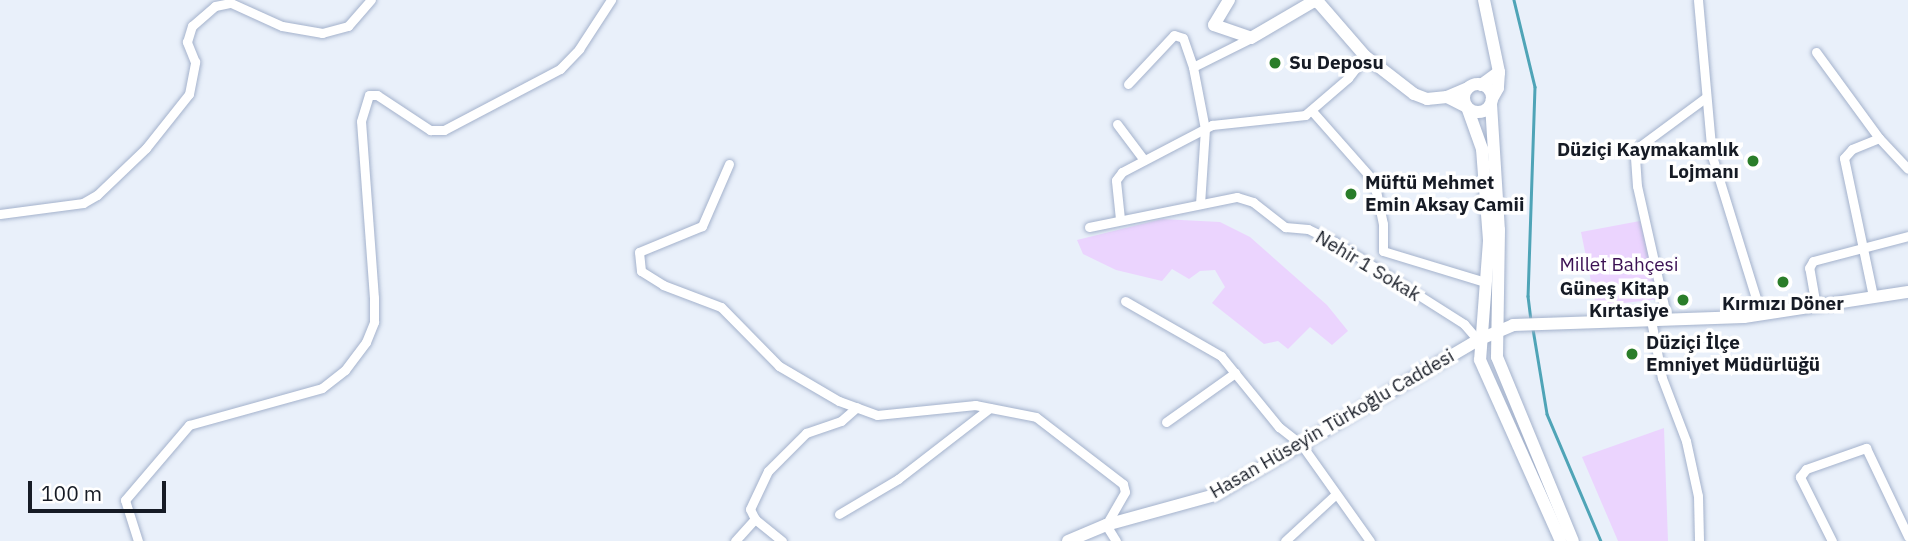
<!DOCTYPE html>
<meta charset="utf-8">
<style>
body{margin:0}
#map{position:relative;width:1908px;height:541px;overflow:hidden;background:#e9f0fa;font-family:"IBM Plex Sans",sans-serif}
div>[style]{position:absolute}
[style*='--x']{left:calc(var(--x)*1px);top:calc(var(--y)*1px);width:calc(var(--w)*1px);rotate:calc(var(--a)*1deg)}
.green>*{inset:0;background:#ebd4fe}
.stream>*{height:2.5px;margin:-1.25px;padding:0 1.25px;transform-origin:1.25px;border-radius:1.25px;background:#4fa4b7}
.roads{filter:drop-shadow(0 0 2px #a4b2cc) drop-shadow(0 0 2px #a4b2cc)}
.street>*{height:9px;margin:-4.5px;padding:0 4.5px;transform-origin:4.5px;border-radius:4.5px;background:#fff}
.secondary>*{height:12px;margin:-6px;padding:0 6px;transform-origin:6px;border-radius:6px;background:#fff}
.secondary>.ring{margin:-6px;padding:0;box-sizing:content-box;background:none;border:12px solid #fff;border-radius:50%}
.dots>*{width:19px;height:19px;translate:-50% -50%;box-sizing:border-box;border:4px solid #fff;border-radius:50%}
span{translate:-50% -50%;white-space:nowrap;text-align:center;line-height:1.15;-webkit-text-stroke:7px #fff;paint-order:stroke}
.poi-label{font-size:19px;color:#161b25;font-weight:700}
.left{translate:0 -50%;text-align:left}
.right{translate:-100% -50%;text-align:right}
.park-label{font-size:19px;color:#3b1053}
.street-label{font-size:19px;color:#161b25}
.scale{position:absolute;left:28px;top:481px;width:138px;height:32px;box-sizing:border-box;border:4px solid #161b25;border-top:0;padding-left:9px;font-size:21px;line-height:24px;white-space:nowrap;color:#161b25;-webkit-text-stroke:5px #fff;paint-order:stroke}
</style>
<div id="map">
<div class="green">
<i style="clip-path:polygon(1162px 219px,1220px 222px,1250px 237px,1327px 305px,1348px 331px,1332px 345px,1310px 327px,1288px 349px,1278px 341px,1264px 344px,1212px 303px,1225px 287px,1215px 270px,1200px 271px,1189px 279px,1172px 269px,1162px 281px,1116px 270px,1083px 254px,1077px 240px)"></i>
<i style="clip-path:polygon(1640px 221px,1660px 299px,1596px 306px,1581px 232px)"></i>
<i style="clip-path:polygon(1664px 428px,1668px 541px,1618px 541px,1582px 457px)"></i>
</div>
<div class="stream">
<i style="--x:1514;--y:0;--w:89;--a:76.4"></i>
<i style="--x:1535;--y:87;--w:209;--a:91.9"></i>
<i style="--x:1528;--y:296;--w:23;--a:83"></i>
<i style="--x:1533;--y:329;--w:86;--a:80.6"></i>
<i style="--x:1547;--y:414;--w:138;--a:67"></i>
</div>
<div class="roads">
<div class="street">
<i style="--x:1698;--y:0;--w:157;--a:84.9"></i>
<i style="--x:1712;--y:156;--w:165;--a:72.8"></i>
<i style="--x:1816;--y:52;--w:107;--a:53.8"></i>
<i style="--x:1879;--y:138;--w:42;--a:46.9"></i>
<i style="--x:1128;--y:84;--w:67;--a:-46.8"></i>
<i style="--x:1174;--y:35;--w:9;--a:18"></i>
<i style="--x:1183;--y:38;--w:31;--a:71"></i>
<i style="--x:1312;--y:111;--w:94;--a:48.5"></i>
<i style="--x:1374;--y:181;--w:44;--a:78.2"></i>
<i style="--x:1383;--y:224;--w:27;--a:90"></i>
<i style="--x:1383;--y:251;--w:107;--a:16.9"></i>
<i style="--x:1117;--y:124;--w:45;--a:53.1"></i>
<i style="--x:729;--y:164;--w:68;--a:113.5"></i>
<i style="--x:702;--y:226;--w:68;--a:157.6"></i>
<i style="--x:639;--y:252;--w:19;--a:84"></i>
<i style="--x:641;--y:271;--w:26;--a:32"></i>
<i style="--x:663;--y:285;--w:62;--a:20.8"></i>
<i style="--x:721;--y:307;--w:83;--a:45.5"></i>
<i style="--x:779;--y:366;--w:69;--a:30.3"></i>
<i style="--x:839;--y:401;--w:40;--a:20.2"></i>
<i style="--x:877;--y:415;--w:99;--a:-5.8"></i>
<i style="--x:975;--y:405;--w:62;--a:11.1"></i>
<i style="--x:1036;--y:417;--w:110;--a:37.6"></i>
<i style="--x:1123;--y:484;--w:8;--a:76"></i>
<i style="--x:1125;--y:492;--w:38;--a:120"></i>
<i style="--x:1106;--y:525;--w:19;--a:58"></i>
<i style="--x:1200;--y:204;--w:75;--a:-86.2"></i>
<i style="--x:1205;--y:129;--w:63;--a:-101"></i>
<i style="--x:1193;--y:67;--w:65;--a:-26.6"></i>
<i style="--x:0;--y:214;--w:84;--a:-7.5"></i>
<i style="--x:83;--y:203;--w:16;--a:-30"></i>
<i style="--x:97;--y:195;--w:68;--a:-43.8"></i>
<i style="--x:146;--y:148;--w:69;--a:-51.5"></i>
<i style="--x:189;--y:94;--w:33;--a:-79"></i>
<i style="--x:195;--y:62;--w:22;--a:-112"></i>
<i style="--x:187;--y:42;--w:17;--a:-73"></i>
<i style="--x:192;--y:26;--w:30;--a:-41"></i>
<i style="--x:215;--y:6;--w:16;--a:-11"></i>
<i style="--x:231;--y:3;--w:56;--a:24.3"></i>
<i style="--x:282;--y:26;--w:41;--a:9.9"></i>
<i style="--x:322;--y:33;--w:27;--a:-15"></i>
<i style="--x:348;--y:26;--w:35;--a:-49"></i>
<i style="--x:1120;--y:219;--w:39;--a:-96"></i>
<i style="--x:1116;--y:180;--w:10;--a:-53"></i>
<i style="--x:1122;--y:172;--w:102;--a:-27.6"></i>
<i style="--x:1212;--y:125;--w:94;--a:-6.1"></i>
<i style="--x:1305;--y:115;--w:57;--a:-40.7"></i>
<i style="--x:1348;--y:78;--w:28;--a:-52"></i>
<i style="--x:1089;--y:227;--w:151;--a:-11.5"></i>
<i style="--x:1237;--y:197;--w:17;--a:17"></i>
<i style="--x:1253;--y:202;--w:41;--a:38"></i>
<i style="--x:1285;--y:227;--w:23;--a:5"></i>
<i style="--x:1308;--y:229;--w:30;--a:26"></i>
<i style="--x:1335;--y:242;--w:153;--a:32.4"></i>
<i style="--x:1464;--y:324;--w:21;--a:49"></i>
<i style="--x:1873;--y:296;--w:141;--a:-101.9"></i>
<i style="--x:1844;--y:158;--w:12;--a:-48"></i>
<i style="--x:1852;--y:149;--w:29;--a:-22"></i>
<i style="--x:1125;--y:301;--w:111;--a:29.8"></i>
<i style="--x:1221;--y:356;--w:92;--a:50.8"></i>
<i style="--x:1279;--y:427;--w:28;--a:38"></i>
<i style="--x:1301;--y:444;--w:119;--a:54.6"></i>
<i style="--x:1816;--y:306;--w:39;--a:-100"></i>
<i style="--x:1809;--y:268;--w:8;--a:-60"></i>
<i style="--x:1813;--y:261;--w:98;--a:-14.7"></i>
<i style="--x:1667;--y:319;--w:136;--a:-102.7"></i>
<i style="--x:1637;--y:186;--w:29;--a:-94"></i>
<i style="--x:1635;--y:157;--w:12;--a:-66"></i>
<i style="--x:1640;--y:146;--w:81;--a:-36.4"></i>
<i style="--x:1651;--y:320;--w:59;--a:79.3"></i>
<i style="--x:1662;--y:378;--w:67;--a:69.1"></i>
<i style="--x:1686;--y:441;--w:56;--a:77.7"></i>
<i style="--x:1698;--y:496;--w:45;--a:88.7"></i>
<i style="--x:1166;--y:422;--w:85;--a:-35.4"></i>
<i style="--x:839;--y:514;--w:69;--a:-30.7"></i>
<i style="--x:898;--y:479;--w:116;--a:-37.7"></i>
<i style="--x:138;--y:541;--w:43;--a:-107.6"></i>
<i style="--x:125;--y:500;--w:99;--a:-49.5"></i>
<i style="--x:189;--y:425;--w:138;--a:-15.5"></i>
<i style="--x:322;--y:388;--w:29;--a:-38"></i>
<i style="--x:345;--y:370;--w:35;--a:-53"></i>
<i style="--x:366;--y:342;--w:22;--a:-68"></i>
<i style="--x:374;--y:322;--w:24;--a:-90"></i>
<i style="--x:374;--y:298;--w:177;--a:-94.2"></i>
<i style="--x:361;--y:121;--w:27;--a:-73"></i>
<i style="--x:369;--y:95;--w:8;--a:0"></i>
<i style="--x:377;--y:95;--w:64;--a:33.4"></i>
<i style="--x:430;--y:130;--w:14;--a:0"></i>
<i style="--x:444;--y:130;--w:131;--a:-27.7"></i>
<i style="--x:560;--y:69;--w:28;--a:-46"></i>
<i style="--x:579;--y:49;--w:59;--a:-56.9"></i>
<i style="--x:735;--y:541;--w:30;--a:-48"></i>
<i style="--x:782;--y:541;--w:35;--a:-141"></i>
<i style="--x:755;--y:519;--w:11;--a:-117"></i>
<i style="--x:750;--y:509;--w:42;--a:-64.7"></i>
<i style="--x:768;--y:471;--w:54;--a:-45"></i>
<i style="--x:806;--y:433;--w:37;--a:-19"></i>
<i style="--x:841;--y:421;--w:21;--a:-41"></i>
<i style="--x:1285;--y:541;--w:69;--a:-42.7"></i>
<i style="--x:1832;--y:541;--w:72;--a:-116.6"></i>
<i style="--x:1800;--y:477;--w:10;--a:-53"></i>
<i style="--x:1806;--y:469;--w:64;--a:-19.3"></i>
<i style="--x:1866;--y:448;--w:98;--a:64.5"></i>
</div>
<div class="secondary">
<i style="--x:1229;--y:0;--w:29;--a:121"></i>
<i style="--x:1214;--y:25;--w:39;--a:19"></i>
<i style="--x:1251;--y:38;--w:73;--a:-30.4"></i>
<i style="--x:1314;--y:1;--w:5;--a:22"></i>
<i style="--x:1319;--y:3;--w:70;--a:49"></i>
<i style="--x:1365;--y:56;--w:62;--a:37.8"></i>
<i style="--x:1414;--y:94;--w:14;--a:21"></i>
<i style="--x:1427;--y:99;--w:20;--a:-6"></i>
<i style="--x:1484;--y:0;--w:74;--a:78.2"></i>
<i class="ring" style="left:1464px;top:84px;width:16px;height:16px"></i>
<i style="--x:1481;--y:85;--w:22;--a:-36"></i>
<i style="--x:1499;--y:72;--w:16;--a:94"></i>
<i style="--x:1498;--y:88;--w:13;--a:119"></i>
<i style="--x:1468;--y:88;--w:23;--a:157"></i>
<i style="--x:1447;--y:97;--w:22;--a:27"></i>
<i style="--x:1467;--y:107;--w:45;--a:70.3"></i>
<i style="--x:1482;--y:149;--w:92;--a:85.6"></i>
<i style="--x:1489;--y:241;--w:119;--a:94.3"></i>
<i style="--x:1480;--y:360;--w:198;--a:65.9"></i>
<i style="--x:1491;--y:104;--w:126;--a:86.4"></i>
<i style="--x:1499;--y:230;--w:127;--a:90.9"></i>
<i style="--x:1497;--y:357;--w:199;--a:67.6"></i>
<i style="--x:1068;--y:541;--w:41;--a:-22.8"></i>
<i style="--x:1106;--y:525;--w:113;--a:-15.4"></i>
<i style="--x:1215;--y:495;--w:305;--a:-30.5"></i>
<i style="--x:1478;--y:340;--w:38;--a:-23"></i>
<i style="--x:1513;--y:325;--w:231;--a:-2"></i>
<i style="--x:1744;--y:317;--w:166;--a:-8.7"></i>
</div>
</div>
<div class="dots">
<i style="left:1275px;top:63px;background:#2a7d29"></i>
<i style="left:1753px;top:161px;background:#2a7d29"></i>
<i style="left:1351px;top:194px;background:#2a7d29"></i>
<i style="left:1783px;top:282px;background:#2a7d29"></i>
<i style="left:1683px;top:300px;background:#2a7d29"></i>
<i style="left:1632px;top:354px;background:#2a7d29"></i>
</div>
<div class="poi-label">
<span class="left" style="left:1289px;top:63px">Su Deposu</span>
<span class="right" style="left:1739px;top:161px">Düziçi Kaymakamlık<br>Lojmanı</span>
<span class="left" style="left:1365px;top:194px">Müftü Mehmet<br>Emin Aksay Camii</span>
<span class="right" style="left:1669px;top:300px">Güneş Kitap<br>Kırtasiye</span>
<span style="left:1783px;top:304px">Kırmızı Döner</span>
<span class="left" style="left:1646px;top:354px">Düziçi İlçe<br>Emniyet Müdürlüğü</span>
</div>
<div class="park-label">
<span style="left:1619px;top:265px">Millet Bahçesi</span>
</div>
<div class="street-label">
<span style="left:1368px;top:266px;rotate:31deg">Nehir 1 Sokak</span>
<span style="left:1332px;top:424px;rotate:-30deg">Hasan Hüseyin Türkoğlu Caddesi</span>
</div>
<div class="scale">100 m</div>
</div>
